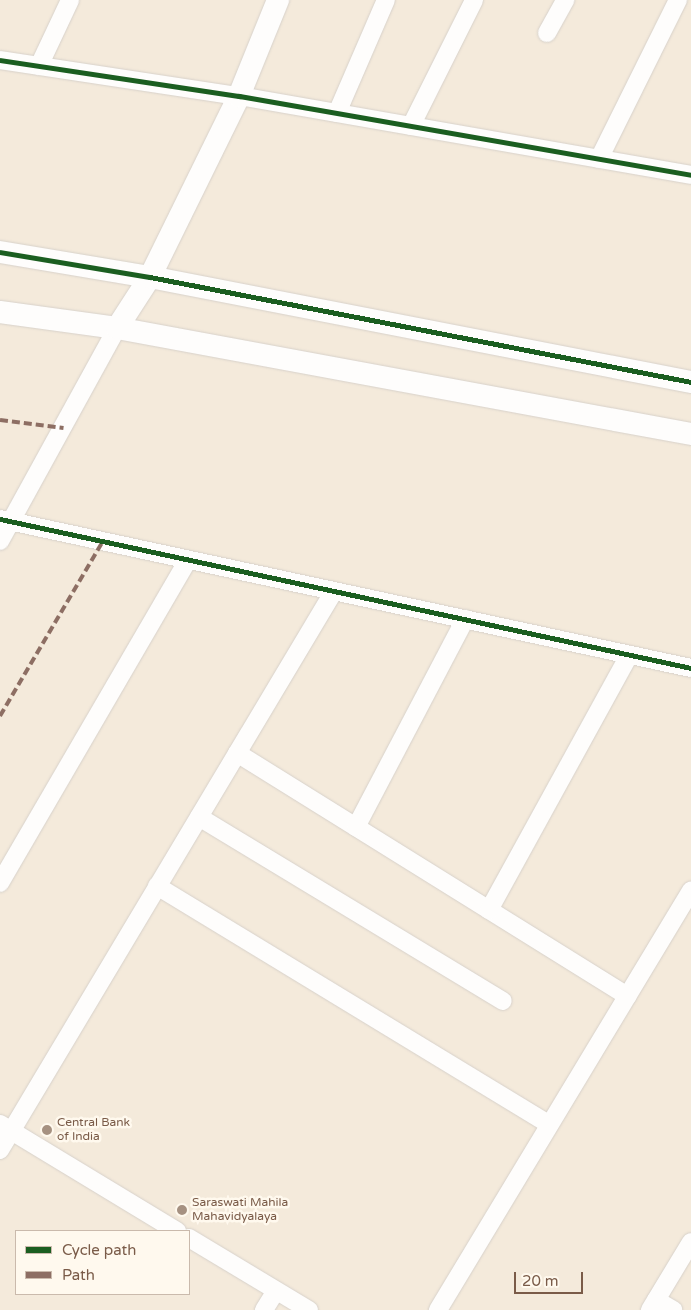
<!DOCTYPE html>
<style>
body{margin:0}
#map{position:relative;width:691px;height:1310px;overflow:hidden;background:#f8f4ec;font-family:"Varela Round",sans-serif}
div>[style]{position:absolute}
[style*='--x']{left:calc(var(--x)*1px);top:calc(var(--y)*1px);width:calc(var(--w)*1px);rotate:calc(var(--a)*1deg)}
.residential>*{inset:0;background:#f4eadb}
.roads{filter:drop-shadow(0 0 1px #d7d1ca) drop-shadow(0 0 1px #d7d1ca)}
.minor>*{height:18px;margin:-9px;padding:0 9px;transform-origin:9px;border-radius:9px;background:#fefdfc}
.tertiary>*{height:22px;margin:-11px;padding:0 11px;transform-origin:11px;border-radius:11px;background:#fefdfc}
.quiet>*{height:4px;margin-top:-2px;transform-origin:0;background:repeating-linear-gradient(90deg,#8d6e63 0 8px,transparent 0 12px)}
.cycleway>*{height:5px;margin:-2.5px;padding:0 2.5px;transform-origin:2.5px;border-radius:2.5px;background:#1b5e20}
.dots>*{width:14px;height:14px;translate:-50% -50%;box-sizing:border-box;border:2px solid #fff9ee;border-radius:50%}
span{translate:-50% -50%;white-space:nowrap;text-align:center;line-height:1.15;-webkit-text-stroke:5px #fff9ee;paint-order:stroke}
.poi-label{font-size:12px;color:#7a5b48}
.left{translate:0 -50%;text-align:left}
.legend{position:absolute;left:15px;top:1230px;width:175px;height:65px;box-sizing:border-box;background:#fff9ee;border:1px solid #cabaac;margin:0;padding:6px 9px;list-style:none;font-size:15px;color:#7a5b48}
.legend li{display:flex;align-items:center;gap:10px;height:25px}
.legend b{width:25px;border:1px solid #cabaac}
.scale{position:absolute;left:514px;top:1272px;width:69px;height:22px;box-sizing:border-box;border:2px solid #7a5b48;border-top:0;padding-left:6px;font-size:15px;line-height:18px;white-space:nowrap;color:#7a5b48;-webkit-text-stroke:4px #fff9ee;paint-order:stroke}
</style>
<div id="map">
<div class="residential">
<i style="clip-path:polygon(evenodd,0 0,691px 0,691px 1310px,0 1310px,0 0,16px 1231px,189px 1231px,189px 1294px,16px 1294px,16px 1231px)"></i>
</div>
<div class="roads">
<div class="minor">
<i style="--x:547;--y:33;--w:38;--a:-61"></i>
<i style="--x:0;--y:60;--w:242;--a:8.6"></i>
<i style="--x:239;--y:96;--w:459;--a:9.9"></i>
<i style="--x:39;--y:66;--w:73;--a:-64.8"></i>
<i style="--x:337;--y:113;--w:123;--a:-66.6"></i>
<i style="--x:411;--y:126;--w:141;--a:-63.4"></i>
<i style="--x:599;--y:159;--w:178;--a:-63.6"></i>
<i style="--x:0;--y:519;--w:707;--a:12.17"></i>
<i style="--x:0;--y:541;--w:243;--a:-61.2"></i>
<i style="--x:237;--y:753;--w:460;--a:31.9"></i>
<i style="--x:199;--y:817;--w:355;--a:31.2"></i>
<i style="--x:356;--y:827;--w:235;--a:-62.3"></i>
<i style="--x:0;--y:883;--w:371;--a:-59.8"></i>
<i style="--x:157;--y:886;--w:459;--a:31.3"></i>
<i style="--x:489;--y:910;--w:291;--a:-61.2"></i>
<i style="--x:0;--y:1124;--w:207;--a:31.2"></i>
<i style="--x:0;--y:1150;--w:651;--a:-59.14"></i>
<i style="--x:189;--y:1238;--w:140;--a:31"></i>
<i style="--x:656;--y:1300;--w:20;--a:30"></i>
<i style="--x:264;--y:1310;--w:22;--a:-58"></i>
<i style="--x:438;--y:1310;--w:490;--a:-58.9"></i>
<i style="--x:650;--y:1310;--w:79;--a:-58.9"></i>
</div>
<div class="tertiary">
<i style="--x:0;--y:252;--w:152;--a:9.5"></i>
<i style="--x:150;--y:277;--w:551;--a:10.98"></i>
<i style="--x:0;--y:312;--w:118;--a:7.8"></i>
<i style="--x:117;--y:328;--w:584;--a:10.46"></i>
<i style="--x:117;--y:328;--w:61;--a:-57.1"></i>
<i style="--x:150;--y:277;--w:202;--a:-63.8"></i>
<i style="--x:239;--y:96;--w:104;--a:-67.9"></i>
</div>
</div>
<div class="quiet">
<i style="--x:0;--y:420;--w:64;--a:7.2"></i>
<i style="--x:0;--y:716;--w:203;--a:-59.5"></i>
</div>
<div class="cycleway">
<i style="--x:0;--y:60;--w:242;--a:8.6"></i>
<i style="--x:239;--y:96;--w:459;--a:9.9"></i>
<i style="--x:0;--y:252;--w:152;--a:9.5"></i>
<i style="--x:150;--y:277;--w:551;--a:10.98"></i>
<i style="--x:0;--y:519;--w:707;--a:12.17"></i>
</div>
<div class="dots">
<i style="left:47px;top:1130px;background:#a69181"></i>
<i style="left:182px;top:1210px;background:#a69181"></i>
</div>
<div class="poi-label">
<span class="left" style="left:57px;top:1130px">Central Bank<br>of India</span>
<span class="left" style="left:192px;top:1210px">Saraswati Mahila<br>Mahavidyalaya</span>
</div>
<ul class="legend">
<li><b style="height:6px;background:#1b5e20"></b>Cycle path</li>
<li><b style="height:6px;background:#8d6e63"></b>Path</li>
</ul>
<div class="scale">20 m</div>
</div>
